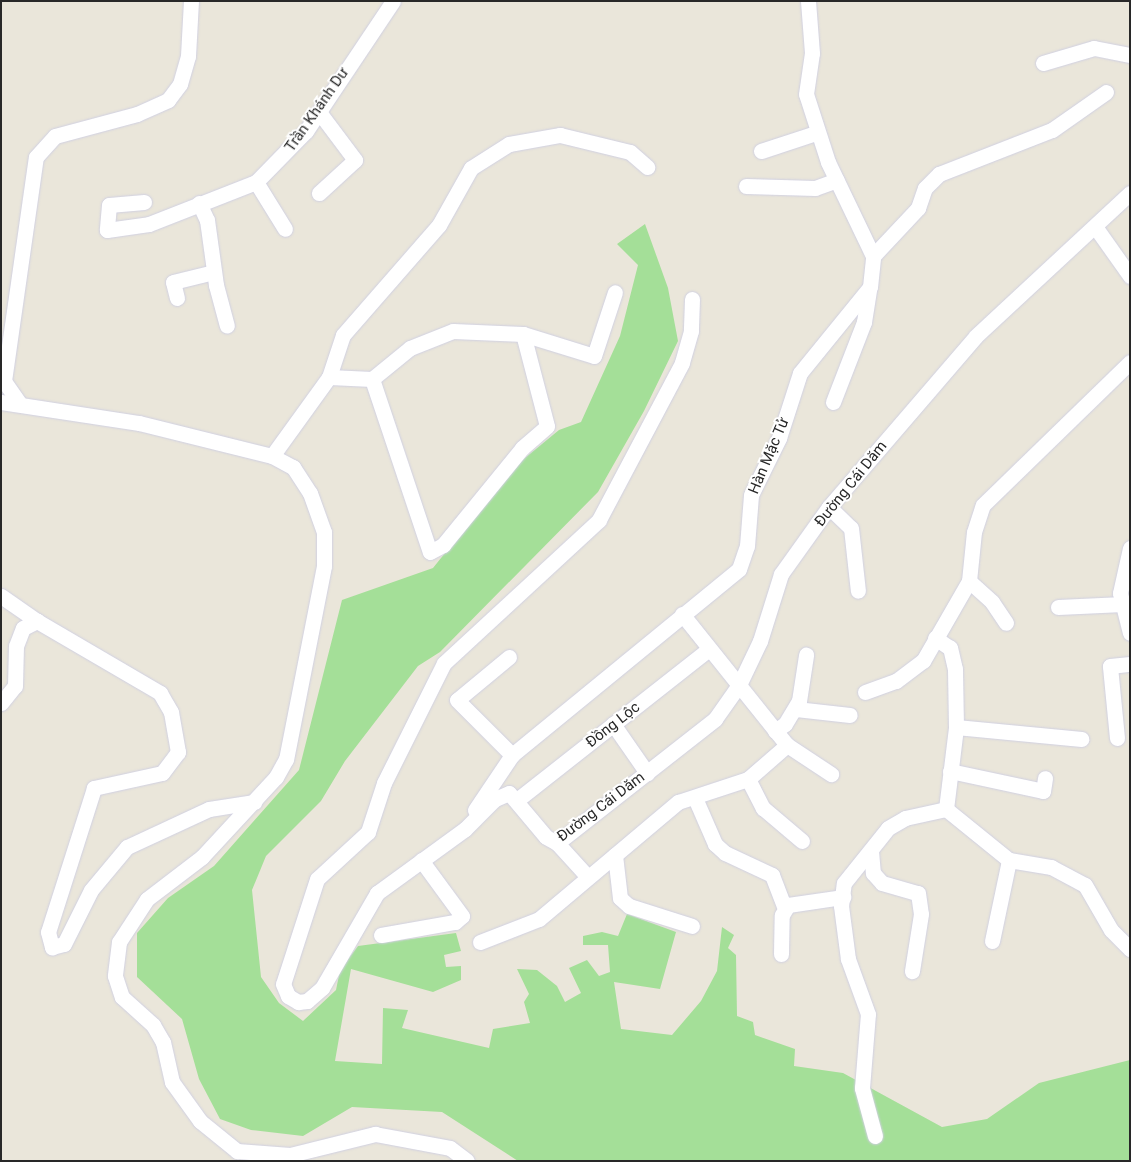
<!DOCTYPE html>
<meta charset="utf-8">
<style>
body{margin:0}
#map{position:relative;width:1131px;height:1162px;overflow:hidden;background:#eae6da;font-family:Roboto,sans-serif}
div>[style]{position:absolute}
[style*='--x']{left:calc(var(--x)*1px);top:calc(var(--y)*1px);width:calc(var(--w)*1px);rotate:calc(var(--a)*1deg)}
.green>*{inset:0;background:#a4df98}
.roads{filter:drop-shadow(0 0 1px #d0d0e1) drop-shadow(0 0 1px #d0d0e1)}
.minor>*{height:15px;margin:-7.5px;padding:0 7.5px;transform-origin:7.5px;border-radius:7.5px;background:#fff}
span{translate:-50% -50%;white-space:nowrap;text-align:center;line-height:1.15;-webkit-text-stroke:4px #fff;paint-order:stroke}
.street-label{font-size:15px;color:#282828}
.frame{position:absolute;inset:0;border:2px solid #282828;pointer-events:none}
</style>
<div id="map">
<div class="green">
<i style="clip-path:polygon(645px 224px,668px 288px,678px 341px,644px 411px,598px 492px,440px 652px,418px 666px,345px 761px,321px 801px,266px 856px,252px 890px,261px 977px,279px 1003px,303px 1021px,336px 990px,340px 970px,358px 946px,456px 933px,461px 951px,444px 955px,446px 967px,461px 966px,461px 980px,433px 992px,351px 969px,335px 1061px,382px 1064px,383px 1008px,408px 1010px,402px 1028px,489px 1048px,493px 1029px,530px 1023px,524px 1002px,529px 994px,517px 969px,537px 970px,557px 986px,565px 1002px,581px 993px,569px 968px,587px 960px,599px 976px,610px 972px,608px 945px,583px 945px,583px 936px,602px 932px,618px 936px,627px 914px,676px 932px,660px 989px,614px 982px,621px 1029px,672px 1035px,701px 1001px,717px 971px,722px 927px,734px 935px,728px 948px,736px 955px,737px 1016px,753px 1022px,755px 1035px,795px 1049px,794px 1066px,843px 1073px,942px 1127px,987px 1119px,1039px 1083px,1130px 1060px,1130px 1161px,518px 1161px,442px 1112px,352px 1107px,303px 1136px,251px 1130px,220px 1119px,199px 1079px,182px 1019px,137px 977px,137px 933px,168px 898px,214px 866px,299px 770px,342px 600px,433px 568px,514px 467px,559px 430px,581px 422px,620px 336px,638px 265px,617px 244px)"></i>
</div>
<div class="roads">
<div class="minor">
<i style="--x:1043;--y:63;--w:53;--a:-16.4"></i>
<i style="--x:1094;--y:48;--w:37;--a:11"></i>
<i style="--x:319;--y:112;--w:60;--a:53.1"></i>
<i style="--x:355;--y:160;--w:49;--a:137.5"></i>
<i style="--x:761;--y:151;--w:58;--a:-18.1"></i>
<i style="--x:256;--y:182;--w:55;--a:58.3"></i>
<i style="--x:746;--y:186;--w:69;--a:1.7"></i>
<i style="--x:815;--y:188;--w:23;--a:-20"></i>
<i style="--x:144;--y:202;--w:35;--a:175"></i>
<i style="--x:109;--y:205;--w:25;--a:95"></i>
<i style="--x:107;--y:230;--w:42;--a:-8.1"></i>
<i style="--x:149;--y:224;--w:115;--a:-21.4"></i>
<i style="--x:256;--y:182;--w:71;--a:-45.6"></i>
<i style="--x:306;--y:131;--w:156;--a:-56.2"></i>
<i style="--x:199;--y:203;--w:19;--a:65"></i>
<i style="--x:207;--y:220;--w:66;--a:82.1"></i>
<i style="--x:216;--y:285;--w:42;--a:75"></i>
<i style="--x:1096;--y:228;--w:59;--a:54.7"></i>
<i style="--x:873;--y:256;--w:66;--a:-46.8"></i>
<i style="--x:918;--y:208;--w:21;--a:-71"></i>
<i style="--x:925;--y:188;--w:20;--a:-45"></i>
<i style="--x:939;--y:174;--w:121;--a:-21.3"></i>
<i style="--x:1052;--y:130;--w:66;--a:-35.1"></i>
<i style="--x:177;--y:298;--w:16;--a:-104"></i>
<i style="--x:173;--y:282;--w:42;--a:-13.7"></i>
<i style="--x:692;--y:299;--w:32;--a:92"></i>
<i style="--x:691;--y:331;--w:33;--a:106"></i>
<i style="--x:682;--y:363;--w:178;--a:117.9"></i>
<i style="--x:599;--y:520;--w:211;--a:137.3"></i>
<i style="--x:444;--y:663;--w:134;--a:116.6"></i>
<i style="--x:384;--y:783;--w:52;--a:108.1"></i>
<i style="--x:368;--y:832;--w:69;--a:137.3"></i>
<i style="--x:317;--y:879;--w:110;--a:107.9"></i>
<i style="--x:283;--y:984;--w:13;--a:67"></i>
<i style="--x:288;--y:996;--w:12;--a:31"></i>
<i style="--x:298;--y:1002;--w:9;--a:-6"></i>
<i style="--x:307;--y:1001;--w:20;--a:-41"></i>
<i style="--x:322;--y:988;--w:110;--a:-59.9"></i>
<i style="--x:377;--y:893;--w:109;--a:-36"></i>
<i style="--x:465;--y:829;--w:42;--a:-45"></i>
<i style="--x:495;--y:799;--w:15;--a:-23"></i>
<i style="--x:509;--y:793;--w:57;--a:49.9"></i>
<i style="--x:546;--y:837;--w:13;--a:29"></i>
<i style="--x:557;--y:843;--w:201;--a:-38.1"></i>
<i style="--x:715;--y:719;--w:42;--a:-54.8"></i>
<i style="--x:739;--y:685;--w:49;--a:-64.5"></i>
<i style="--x:760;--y:641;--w:70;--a:-72.6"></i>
<i style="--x:781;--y:574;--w:82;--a:-54.4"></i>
<i style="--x:829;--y:507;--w:225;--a:-49.3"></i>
<i style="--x:976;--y:336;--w:210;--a:-42.9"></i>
<i style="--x:329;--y:377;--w:43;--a:2.7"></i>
<i style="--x:372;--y:379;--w:49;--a:-39.2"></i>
<i style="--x:410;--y:348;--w:46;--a:-21.6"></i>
<i style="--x:453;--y:331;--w:70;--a:2.5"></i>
<i style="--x:523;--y:334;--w:74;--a:17.2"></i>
<i style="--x:594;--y:356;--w:67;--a:-71.8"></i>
<i style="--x:372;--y:379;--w:182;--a:71.5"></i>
<i style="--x:430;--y:552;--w:15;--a:-28"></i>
<i style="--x:443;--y:545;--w:125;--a:-50.8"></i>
<i style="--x:522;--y:448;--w:33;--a:-41"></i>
<i style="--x:547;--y:426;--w:95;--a:-104.6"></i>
<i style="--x:1;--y:402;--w:140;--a:8.7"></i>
<i style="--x:139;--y:423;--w:137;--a:13.9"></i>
<i style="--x:272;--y:456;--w:24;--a:28"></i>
<i style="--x:293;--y:467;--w:31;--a:57"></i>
<i style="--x:310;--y:493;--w:41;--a:70.3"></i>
<i style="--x:324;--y:532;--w:34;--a:90"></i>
<i style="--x:324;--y:566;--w:197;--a:101.1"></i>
<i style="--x:286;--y:759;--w:21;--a:119"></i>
<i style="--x:276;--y:777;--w:109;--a:132.8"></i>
<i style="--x:202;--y:857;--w:69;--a:142.6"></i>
<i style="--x:147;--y:899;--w:51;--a:123.1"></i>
<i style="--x:119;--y:942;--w:34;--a:97"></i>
<i style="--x:115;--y:976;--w:22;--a:72"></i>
<i style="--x:122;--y:997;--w:42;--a:42.1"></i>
<i style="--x:153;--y:1025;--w:20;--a:60"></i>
<i style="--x:163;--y:1042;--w:41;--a:77.3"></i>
<i style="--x:172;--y:1082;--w:48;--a:54.3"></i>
<i style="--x:200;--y:1121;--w:48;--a:39"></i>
<i style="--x:237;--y:1151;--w:53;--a:4.3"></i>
<i style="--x:290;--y:1155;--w:88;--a:-13.9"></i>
<i style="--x:375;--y:1134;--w:76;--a:10.6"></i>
<i style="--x:450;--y:1148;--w:21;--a:37"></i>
<i style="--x:833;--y:402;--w:86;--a:-68.8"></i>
<i style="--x:864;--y:322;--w:33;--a:-81"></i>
<i style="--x:20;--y:404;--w:28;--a:-125"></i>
<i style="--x:4;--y:381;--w:226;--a:-81.9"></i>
<i style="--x:36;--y:157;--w:28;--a:-48"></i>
<i style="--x:55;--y:136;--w:85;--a:-15"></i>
<i style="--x:137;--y:114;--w:34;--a:-24"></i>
<i style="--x:168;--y:100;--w:20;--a:-53"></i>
<i style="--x:180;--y:84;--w:29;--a:-74"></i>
<i style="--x:188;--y:56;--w:55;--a:-86.9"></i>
<i style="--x:272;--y:456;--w:97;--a:-54.2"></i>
<i style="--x:329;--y:377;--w:44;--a:-71.6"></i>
<i style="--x:343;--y:335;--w:146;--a:-48.9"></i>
<i style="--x:439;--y:225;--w:65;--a:-60.7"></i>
<i style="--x:471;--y:168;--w:45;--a:-32.3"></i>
<i style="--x:509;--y:144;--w:52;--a:-10"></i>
<i style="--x:560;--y:135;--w:72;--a:13.7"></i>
<i style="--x:630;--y:152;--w:23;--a:41"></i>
<i style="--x:829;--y:507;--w:30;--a:44"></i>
<i style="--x:851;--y:528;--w:63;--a:83.7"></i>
<i style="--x:1130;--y:548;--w:46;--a:102.5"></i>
<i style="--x:1120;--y:593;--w:41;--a:76"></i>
<i style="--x:969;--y:581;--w:31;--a:42"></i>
<i style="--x:992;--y:602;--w:25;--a:56"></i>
<i style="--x:1;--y:596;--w:44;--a:34.8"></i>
<i style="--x:1058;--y:607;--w:65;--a:-2.6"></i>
<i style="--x:682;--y:614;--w:168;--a:51.3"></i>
<i style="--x:787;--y:745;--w:53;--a:33.4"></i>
<i style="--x:509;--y:657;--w:67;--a:140.4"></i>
<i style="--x:457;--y:700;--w:78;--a:45"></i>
<i style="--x:865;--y:692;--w:33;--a:-20"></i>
<i style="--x:896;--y:681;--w:34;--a:-37"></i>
<i style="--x:923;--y:661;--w:92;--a:-60.1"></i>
<i style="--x:969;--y:581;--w:49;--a:-84.2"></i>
<i style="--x:974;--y:532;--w:28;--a:-72"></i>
<i style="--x:983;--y:505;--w:205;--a:-44.2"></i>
<i style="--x:1;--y:703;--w:22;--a:-51"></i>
<i style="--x:15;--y:686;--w:40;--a:-88.6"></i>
<i style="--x:16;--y:646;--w:19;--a:-69"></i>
<i style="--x:23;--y:628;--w:16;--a:-27"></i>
<i style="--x:37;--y:621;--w:143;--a:30.3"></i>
<i style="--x:160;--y:693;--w:22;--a:60"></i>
<i style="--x:171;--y:712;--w:41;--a:80.1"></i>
<i style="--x:178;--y:752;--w:26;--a:127"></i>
<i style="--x:162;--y:773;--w:70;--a:167.6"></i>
<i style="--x:94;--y:788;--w:151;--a:107.7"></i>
<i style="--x:48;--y:932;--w:16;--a:75"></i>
<i style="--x:52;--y:947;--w:12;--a:-14"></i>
<i style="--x:64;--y:944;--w:60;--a:-63.4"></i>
<i style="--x:91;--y:890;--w:56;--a:-50.1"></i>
<i style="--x:127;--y:847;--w:90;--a:-24.9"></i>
<i style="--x:209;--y:809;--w:46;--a:-8.8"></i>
<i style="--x:796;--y:709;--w:54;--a:6.3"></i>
<i style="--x:613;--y:724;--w:60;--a:55.2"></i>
<i style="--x:956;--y:727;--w:126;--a:5.5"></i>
<i style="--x:775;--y:731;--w:12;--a:-35"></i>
<i style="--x:785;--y:724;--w:27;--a:-59"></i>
<i style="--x:799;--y:701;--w:47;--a:-81.3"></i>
<i style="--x:1117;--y:738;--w:72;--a:-95.6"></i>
<i style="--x:1110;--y:666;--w:20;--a:-6"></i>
<i style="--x:950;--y:771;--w:95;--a:12.1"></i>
<i style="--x:1043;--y:791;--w:13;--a:-81"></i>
<i style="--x:748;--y:779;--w:33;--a:63"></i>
<i style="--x:763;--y:808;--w:51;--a:40.2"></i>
<i style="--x:695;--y:798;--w:50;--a:66.5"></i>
<i style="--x:715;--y:844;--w:13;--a:42"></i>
<i style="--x:725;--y:853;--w:52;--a:25.1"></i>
<i style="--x:772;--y:875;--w:36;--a:69"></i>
<i style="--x:517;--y:800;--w:244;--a:-38.2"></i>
<i style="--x:946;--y:809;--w:81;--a:39"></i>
<i style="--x:1009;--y:860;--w:43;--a:9.5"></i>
<i style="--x:1051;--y:867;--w:38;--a:28"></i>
<i style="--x:1085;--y:885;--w:52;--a:60"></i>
<i style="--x:1111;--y:930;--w:27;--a:45"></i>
<i style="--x:475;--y:810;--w:66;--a:-56.1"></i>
<i style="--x:512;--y:755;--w:293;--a:-39.3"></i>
<i style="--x:739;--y:569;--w:24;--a:-71"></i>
<i style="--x:747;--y:546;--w:51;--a:-85.5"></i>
<i style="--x:751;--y:495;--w:64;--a:-63.8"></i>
<i style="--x:779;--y:438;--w:68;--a:-72.1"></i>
<i style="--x:800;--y:373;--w:111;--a:-50.9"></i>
<i style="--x:870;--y:287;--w:31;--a:-84"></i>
<i style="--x:873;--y:256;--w:104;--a:-115.6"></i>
<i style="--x:828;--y:162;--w:71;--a:-107.9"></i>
<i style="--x:806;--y:94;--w:41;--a:-81.7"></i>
<i style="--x:812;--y:53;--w:52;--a:-94.4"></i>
<i style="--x:557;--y:843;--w:45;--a:47.7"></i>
<i style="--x:871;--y:851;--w:22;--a:85"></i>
<i style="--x:873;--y:873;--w:13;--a:48"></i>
<i style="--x:882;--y:883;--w:37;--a:16"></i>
<i style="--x:918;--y:893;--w:21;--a:82"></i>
<i style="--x:921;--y:914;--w:58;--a:99"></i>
<i style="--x:615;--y:855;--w:43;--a:83.4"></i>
<i style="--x:620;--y:898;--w:12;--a:42"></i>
<i style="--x:629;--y:906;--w:66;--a:17.6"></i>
<i style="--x:381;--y:935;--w:75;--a:-10"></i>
<i style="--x:455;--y:922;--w:9;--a:-41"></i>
<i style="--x:462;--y:916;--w:69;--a:-126.2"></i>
<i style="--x:992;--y:941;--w:83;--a:-78.1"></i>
<i style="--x:480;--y:942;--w:63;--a:-21.3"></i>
<i style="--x:539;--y:919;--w:182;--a:-40.1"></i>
<i style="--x:678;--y:802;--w:74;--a:-18.2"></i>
<i style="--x:748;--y:779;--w:52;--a:-41.1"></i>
<i style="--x:781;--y:954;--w:39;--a:-89"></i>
<i style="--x:782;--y:915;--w:12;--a:-59"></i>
<i style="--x:788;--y:905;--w:56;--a:-8.3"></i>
<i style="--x:875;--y:1136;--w:50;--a:-105.2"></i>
<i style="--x:862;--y:1088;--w:74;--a:-85.4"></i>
<i style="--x:868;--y:1014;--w:59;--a:-110"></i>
<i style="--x:848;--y:959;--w:53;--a:-97.5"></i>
<i style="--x:841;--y:906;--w:23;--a:-83"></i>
<i style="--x:844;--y:883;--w:70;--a:-51.3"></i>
<i style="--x:888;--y:828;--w:20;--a:-30"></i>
<i style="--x:905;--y:818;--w:42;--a:-12.4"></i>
<i style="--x:946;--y:809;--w:83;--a:-83"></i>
<i style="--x:956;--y:727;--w:58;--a:-91"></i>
<i style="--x:955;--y:669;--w:22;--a:-103"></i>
<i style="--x:950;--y:648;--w:18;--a:-146"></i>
</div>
</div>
<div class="street-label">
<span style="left:317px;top:110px;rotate:-55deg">Trần Khánh Dư</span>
<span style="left:769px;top:456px;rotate:-67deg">Hàn Mặc Tử</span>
<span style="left:851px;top:484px;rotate:-51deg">Đường Cái Dăm</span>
<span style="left:613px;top:725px;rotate:-38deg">Đồng Lộc</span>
<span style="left:601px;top:807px;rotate:-37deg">Đường Cái Dăm</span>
</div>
<div class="frame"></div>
</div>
